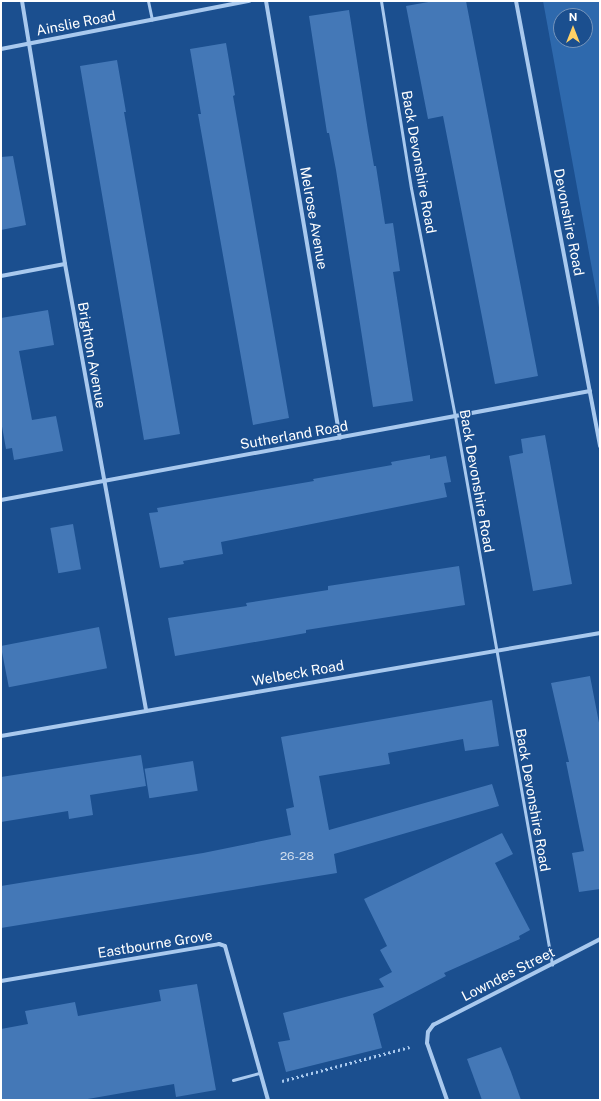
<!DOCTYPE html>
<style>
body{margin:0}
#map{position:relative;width:601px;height:1101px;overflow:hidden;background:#1b4f8f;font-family:"Public Sans",sans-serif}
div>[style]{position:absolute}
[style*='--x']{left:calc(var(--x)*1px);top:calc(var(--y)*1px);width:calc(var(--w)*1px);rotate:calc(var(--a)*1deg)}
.green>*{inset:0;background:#2e69ad}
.building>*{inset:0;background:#4478b7;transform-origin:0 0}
.path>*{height:2.5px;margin-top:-1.25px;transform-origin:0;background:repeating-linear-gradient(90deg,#a9c9ee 0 2px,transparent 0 5px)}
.service>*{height:3px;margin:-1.5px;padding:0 1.5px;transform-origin:1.5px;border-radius:1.5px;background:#a9c9ee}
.minor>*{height:4px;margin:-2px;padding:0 2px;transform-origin:2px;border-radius:2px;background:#a9c9ee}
span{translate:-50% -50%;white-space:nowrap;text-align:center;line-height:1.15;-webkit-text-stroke:3px #1b4f8f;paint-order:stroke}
.number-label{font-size:12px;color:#d0dded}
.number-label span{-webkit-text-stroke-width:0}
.street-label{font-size:14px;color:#fff}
.frame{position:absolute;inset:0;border:2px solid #fff;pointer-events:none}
.north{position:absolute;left:553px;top:8px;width:40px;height:40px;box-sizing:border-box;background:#1b4f8f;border:1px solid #7695bc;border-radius:50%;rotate:0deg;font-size:11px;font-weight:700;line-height:16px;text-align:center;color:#fff}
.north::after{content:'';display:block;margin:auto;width:14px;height:18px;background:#ffd166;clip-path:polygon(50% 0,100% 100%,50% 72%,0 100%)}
</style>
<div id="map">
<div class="green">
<i style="clip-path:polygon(evenodd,543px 1px,600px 1px,600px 313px,543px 1px,561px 16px,585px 16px,585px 40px,561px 40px,561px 16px)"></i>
</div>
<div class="building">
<i style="clip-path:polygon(434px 1px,466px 1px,538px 376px,495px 384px,443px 116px,428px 119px,406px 6px)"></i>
<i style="clip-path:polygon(349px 10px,368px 131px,374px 166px,376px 166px,385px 224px,393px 223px,400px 271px,393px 272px,413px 401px,373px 407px,336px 170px,329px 133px,327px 133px,309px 16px)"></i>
<i style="clip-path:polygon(226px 43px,235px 95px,233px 96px,289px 418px,253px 425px,198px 114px,201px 114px,190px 49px)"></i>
<i style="clip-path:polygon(117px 60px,126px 112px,124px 112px,180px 434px,144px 440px,80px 66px)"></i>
<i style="clip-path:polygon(13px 156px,26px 225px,1px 230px,1px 157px)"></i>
<i style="clip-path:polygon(48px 310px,54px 345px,19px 351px,32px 420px,56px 416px,63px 451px,14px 460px,12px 448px,6px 449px,1px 421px,1px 318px)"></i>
<i style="clip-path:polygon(545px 435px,572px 584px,533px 591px,509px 456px,523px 453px,521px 439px)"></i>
<i style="clip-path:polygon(430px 455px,430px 459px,446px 456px,451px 482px,444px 483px,447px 497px,221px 542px,223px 554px,183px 561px,184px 564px,160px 568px,149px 513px,158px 512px,157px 508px,314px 481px,313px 479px,392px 465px,391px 462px)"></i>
<i style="left:73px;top:524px;width:46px;height:23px;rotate:80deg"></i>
<i style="clip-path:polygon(459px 566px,465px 605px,306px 630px,306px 633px,175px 656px,168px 618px,247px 606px,246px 603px,328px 590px,328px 586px)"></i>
<i style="left:99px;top:627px;width:42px;height:100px;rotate:79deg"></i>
<i style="clip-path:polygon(590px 676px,600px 728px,600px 889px,579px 892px,572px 853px,584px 851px,566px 762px,569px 762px,551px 683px)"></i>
<i style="clip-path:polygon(492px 700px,499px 746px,465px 751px,463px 739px,388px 753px,390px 764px,319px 776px,329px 830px,492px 784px,499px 806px,334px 854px,337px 873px,1px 928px,1px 886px,203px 853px,291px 835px,286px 809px,294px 807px,281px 737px)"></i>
<i style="clip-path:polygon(141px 755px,146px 786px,90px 795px,93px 815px,69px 819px,68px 811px,1px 822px,1px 777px)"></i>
<i style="left:193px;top:761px;width:30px;height:49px;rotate:81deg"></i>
<i style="clip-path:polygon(502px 833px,513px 854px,495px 863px,530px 930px,519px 936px,520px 939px,444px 973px,446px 976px,373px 1014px,382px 1048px,286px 1072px,278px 1042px,290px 1040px,283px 1013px,384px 987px,379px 979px,392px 972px,380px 950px,387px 946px,364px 899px)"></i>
<i style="clip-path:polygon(197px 984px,216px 1090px,176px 1097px,174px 1084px,82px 1100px,1px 1100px,1px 1029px,28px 1024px,25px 1011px,75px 1002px,78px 1016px,161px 1001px,159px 990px)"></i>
<i style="clip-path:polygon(501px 1047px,511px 1072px,521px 1100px,482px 1100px,467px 1059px)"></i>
</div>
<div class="path">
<i style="--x:282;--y:1081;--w:132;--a:-14.9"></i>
</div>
<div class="service">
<i style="--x:148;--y:1;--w:19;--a:78"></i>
<i style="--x:381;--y:1;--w:189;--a:80.9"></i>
<i style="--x:411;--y:188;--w:232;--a:79.1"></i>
<i style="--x:455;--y:416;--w:557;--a:79.96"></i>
<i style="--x:233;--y:1080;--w:28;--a:-15"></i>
</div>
<div class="minor">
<i style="--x:22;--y:1;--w:266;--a:80.7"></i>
<i style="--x:65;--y:264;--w:454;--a:79.7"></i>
<i style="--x:266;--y:1;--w:443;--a:80.4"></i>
<i style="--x:516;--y:1;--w:453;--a:79.3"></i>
<i style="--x:1;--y:49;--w:253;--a:-11"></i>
<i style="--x:1;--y:276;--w:65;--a:-10.6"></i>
<i style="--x:1;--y:500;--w:599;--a:-10.48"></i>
<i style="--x:1;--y:736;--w:608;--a:-9.76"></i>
<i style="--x:1;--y:981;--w:221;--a:-9.6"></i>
<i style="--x:219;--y:944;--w:6;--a:18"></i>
<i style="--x:225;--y:946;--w:160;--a:74.4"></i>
<i style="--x:447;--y:1100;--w:60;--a:-109.3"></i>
<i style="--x:427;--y:1043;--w:11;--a:-85"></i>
<i style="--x:428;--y:1032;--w:9;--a:-54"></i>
<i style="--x:433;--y:1025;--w:188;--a:-27.2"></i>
</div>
<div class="number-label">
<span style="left:297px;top:857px">26-28</span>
</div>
<div class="street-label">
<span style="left:76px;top:23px;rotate:-11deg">Ainslie Road</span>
<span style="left:419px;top:162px;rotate:80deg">Back Devonshire Road</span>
<span style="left:314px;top:218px;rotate:80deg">Melrose Avenue</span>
<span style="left:569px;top:222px;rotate:79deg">Devonshire Road</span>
<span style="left:92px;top:355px;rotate:80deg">Brighton Avenue</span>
<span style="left:294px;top:435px;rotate:-10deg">Sutherland Road</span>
<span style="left:477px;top:481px;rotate:80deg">Back Devonshire Road</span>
<span style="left:298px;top:673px;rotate:-10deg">Welbeck Road</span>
<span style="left:533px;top:800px;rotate:80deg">Back Devonshire Road</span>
<span style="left:155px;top:944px;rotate:-9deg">Eastbourne Grove</span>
<span style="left:508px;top:974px;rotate:-27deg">Lowndes Street</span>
</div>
<div class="frame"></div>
<div class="north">N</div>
</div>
